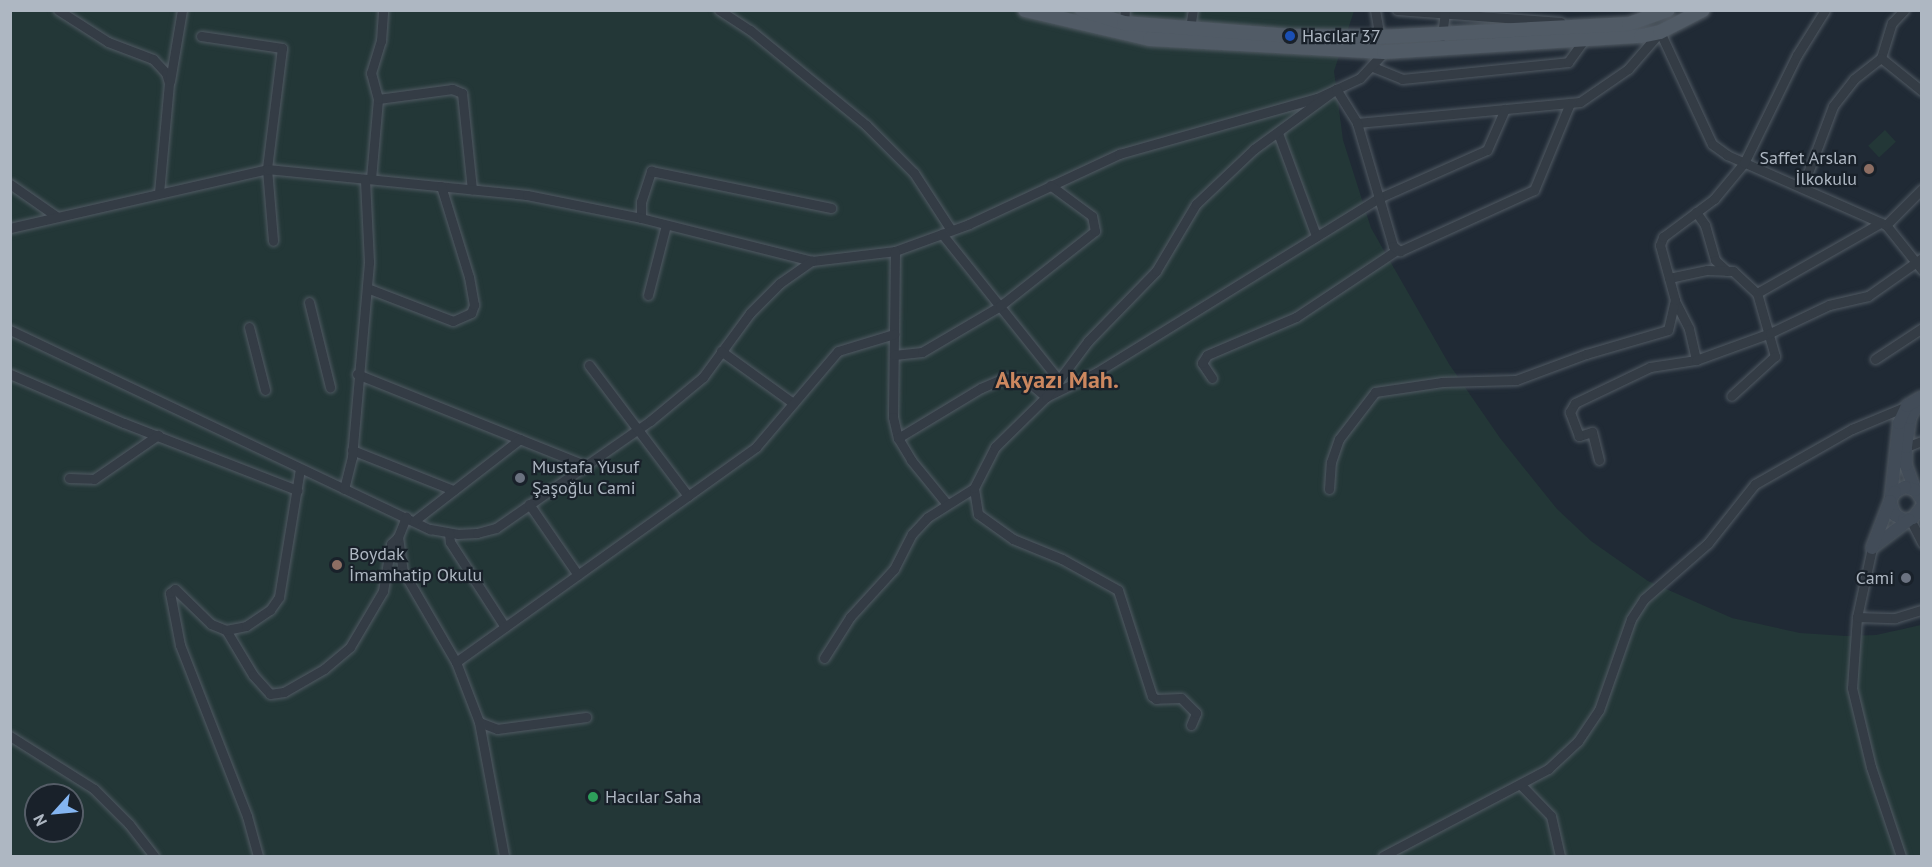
<!DOCTYPE html>
<meta charset="utf-8">
<style>
body{margin:0}
#map{position:relative;width:1932px;height:867px;overflow:hidden;background:#202a35;font-family:"PT Sans",sans-serif}
div>[style]{position:absolute}
[style*='--x']{left:calc(var(--x)*1px);top:calc(var(--y)*1px);width:calc(var(--w)*1px);rotate:calc(var(--a)*1deg)}
.green>*{inset:0;background:#233737;transform-origin:0 0}
.roads{filter:drop-shadow(0 0 2px #515a63) drop-shadow(0 0 2px #515a63)}
.street>*{height:9px;margin:-4.5px;padding:0 4.5px;transform-origin:4.5px;border-radius:4.5px;background:#343c45}
.secondary>*{height:12px;margin:-6px;padding:0 6px;transform-origin:6px;border-radius:6px;background:#424c58}
.primary>*{height:14px;margin:-7px;padding:0 7px;transform-origin:7px;border-radius:7px;background:#515b66}
.dots>*{width:16px;height:16px;translate:-50% -50%;box-sizing:border-box;border:3px solid #19212a;border-radius:50%}
span{translate:-50% -50%;white-space:nowrap;text-align:center;line-height:1.15;-webkit-text-stroke:4.5px #19212a;paint-order:stroke}
.poi-label{font-size:18px;color:#aeb7c2}
.left{translate:0 -50%;text-align:left}
.right{translate:-100% -50%;text-align:right}
.district-label{font-size:24px;color:#cc875f;font-weight:700}
.frame{position:absolute;inset:0;border:12px solid #aeb7c2;pointer-events:none}
.north{position:absolute;left:24px;top:783px;width:60px;height:60px;box-sizing:border-box;background:#19212a;border:2px solid #555d67;border-radius:50%;rotate:243deg;font-size:16px;font-weight:700;line-height:24px;text-align:center;color:#aeb7c2}
.north::after{content:'';display:block;margin:auto;width:21px;height:27px;background:#84b5f1;clip-path:polygon(50% 0,100% 100%,50% 72%,0 100%)}
</style>
<div id="map">
<div class="green">
<i style="clip-path:polygon(evenodd,10px 11px,1354px 11px,1334px 71px,1343px 140px,1371px 228px,1449px 364px,1500px 438px,1557px 509px,1591px 541px,1648px 581px,1732px 618px,1800px 633px,1846px 636px,1876px 635px,1921px 625px,1921px 856px,11px 856px,10px 11px,36px 795px,72px 795px,72px 831px,36px 831px,36px 795px)"></i>
<i style="left:1885px;top:130px;width:16px;height:23px;rotate:47deg"></i>
</div>
<div class="roads">
<div class="street">
<i style="--x:58;--y:10;--w:59;--a:32.6"></i>
<i style="--x:108;--y:42;--w:48;--a:20.7"></i>
<i style="--x:153;--y:59;--w:19;--a:47"></i>
<i style="--x:166;--y:73;--w:10;--a:73"></i>
<i style="--x:169;--y:83;--w:110;--a:95.2"></i>
<i style="--x:719;--y:10;--w:37;--a:33"></i>
<i style="--x:750;--y:30;--w:150;--a:39.3"></i>
<i style="--x:866;--y:125;--w:68;--a:45"></i>
<i style="--x:914;--y:173;--w:68;--a:57"></i>
<i style="--x:1375;--y:10;--w:27;--a:80"></i>
<i style="--x:1397;--y:10;--w:164;--a:4.2"></i>
<i style="--x:1124;--y:23;--w:13;--a:-86"></i>
<i style="--x:1190;--y:28;--w:18;--a:-81"></i>
<i style="--x:201;--y:36;--w:82;--a:8.4"></i>
<i style="--x:282;--y:48;--w:122;--a:97.1"></i>
<i style="--x:267;--y:169;--w:72;--a:85.2"></i>
<i style="--x:1442;--y:36;--w:26;--a:-83"></i>
<i style="--x:1881;--y:58;--w:37;--a:-73"></i>
<i style="--x:1892;--y:23;--w:18;--a:-47"></i>
<i style="--x:1373;--y:67;--w:31;--a:22"></i>
<i style="--x:1402;--y:79;--w:167;--a:-5.8"></i>
<i style="--x:1568;--y:62;--w:27;--a:-54"></i>
<i style="--x:170;--y:81;--w:72;--a:-80.4"></i>
<i style="--x:378;--y:99;--w:75;--a:-7.7"></i>
<i style="--x:452;--y:89;--w:11;--a:22"></i>
<i style="--x:462;--y:93;--w:97;--a:84.1"></i>
<i style="--x:1357;--y:123;--w:224;--a:-5.4"></i>
<i style="--x:1580;--y:102;--w:58;--a:-34.5"></i>
<i style="--x:1628;--y:69;--w:49;--a:-49.1"></i>
<i style="--x:1660;--y:32;--w:123;--a:65.1"></i>
<i style="--x:1712;--y:144;--w:19;--a:36"></i>
<i style="--x:1727;--y:155;--w:174;--a:23.8"></i>
<i style="--x:1886;--y:225;--w:58;--a:51.3"></i>
<i style="--x:1278;--y:133;--w:110;--a:69.7"></i>
<i style="--x:371;--y:179;--w:80;--a:-85"></i>
<i style="--x:378;--y:99;--w:27;--a:-105"></i>
<i style="--x:371;--y:73;--w:34;--a:-73"></i>
<i style="--x:381;--y:41;--w:31;--a:-86"></i>
<i style="--x:10;--y:184;--w:56;--a:34.8"></i>
<i style="--x:1803;--y:186;--w:85;--a:-69.4"></i>
<i style="--x:1833;--y:106;--w:34;--a:-52"></i>
<i style="--x:1854;--y:79;--w:34;--a:-38"></i>
<i style="--x:1881;--y:58;--w:53;--a:38.8"></i>
<i style="--x:1696;--y:212;--w:16;--a:55"></i>
<i style="--x:1705;--y:225;--w:36;--a:74"></i>
<i style="--x:1715;--y:260;--w:16;--a:43"></i>
<i style="--x:641;--y:218;--w:16;--a:-90"></i>
<i style="--x:641;--y:202;--w:33;--a:-72"></i>
<i style="--x:651;--y:171;--w:184;--a:11.6"></i>
<i style="--x:1886;--y:225;--w:51;--a:-45"></i>
<i style="--x:10;--y:228;--w:264;--a:-12.9"></i>
<i style="--x:267;--y:169;--w:261;--a:5.7"></i>
<i style="--x:527;--y:195;--w:116;--a:11.4"></i>
<i style="--x:641;--y:218;--w:176;--a:14.1"></i>
<i style="--x:812;--y:261;--w:84;--a:-6.9"></i>
<i style="--x:895;--y:251;--w:79;--a:-20"></i>
<i style="--x:969;--y:224;--w:166;--a:-25"></i>
<i style="--x:1119;--y:154;--w:206;--a:-15.8"></i>
<i style="--x:1317;--y:98;--w:47;--a:-24.9"></i>
<i style="--x:1360;--y:78;--w:35;--a:-47"></i>
<i style="--x:942;--y:234;--w:187;--a:51.3"></i>
<i style="--x:895;--y:251;--w:166;--a:90.7"></i>
<i style="--x:893;--y:417;--w:22;--a:77"></i>
<i style="--x:898;--y:438;--w:26;--a:59"></i>
<i style="--x:911;--y:460;--w:57;--a:50.7"></i>
<i style="--x:1669;--y:278;--w:39;--a:-12"></i>
<i style="--x:1707;--y:270;--w:26;--a:2"></i>
<i style="--x:1733;--y:271;--w:33;--a:43"></i>
<i style="--x:1757;--y:293;--w:66;--a:74.1"></i>
<i style="--x:1775;--y:356;--w:59;--a:137.7"></i>
<i style="--x:367;--y:288;--w:92;--a:21"></i>
<i style="--x:453;--y:321;--w:20;--a:-24"></i>
<i style="--x:471;--y:313;--w:9;--a:-69"></i>
<i style="--x:474;--y:305;--w:28;--a:-100"></i>
<i style="--x:469;--y:277;--w:95;--a:-107.1"></i>
<i style="--x:1757;--y:293;--w:142;--a:-29.6"></i>
<i style="--x:648;--y:295;--w:72;--a:-75.6"></i>
<i style="--x:1675;--y:301;--w:31;--a:63"></i>
<i style="--x:1689;--y:329;--w:32;--a:77"></i>
<i style="--x:309;--y:302;--w:88;--a:76.1"></i>
<i style="--x:249;--y:327;--w:65;--a:75.7"></i>
<i style="--x:10;--y:330;--w:465;--a:25.4"></i>
<i style="--x:430;--y:529;--w:27;--a:10"></i>
<i style="--x:457;--y:534;--w:20;--a:-3"></i>
<i style="--x:477;--y:533;--w:20;--a:-15"></i>
<i style="--x:496;--y:528;--w:188;--a:-34.8"></i>
<i style="--x:650;--y:421;--w:69;--a:-39.7"></i>
<i style="--x:703;--y:377;--w:79;--a:-53.7"></i>
<i style="--x:750;--y:313;--w:42;--a:-45"></i>
<i style="--x:780;--y:283;--w:39;--a:-35"></i>
<i style="--x:721;--y:351;--w:89;--a:35.8"></i>
<i style="--x:894;--y:355;--w:28;--a:-6"></i>
<i style="--x:922;--y:352;--w:91;--a:-30.5"></i>
<i style="--x:1000;--y:306;--w:121;--a:-38.3"></i>
<i style="--x:1095;--y:231;--w:15;--a:-101"></i>
<i style="--x:1092;--y:216;--w:52;--a:-143.6"></i>
<i style="--x:1875;--y:359;--w:56;--a:-33.4"></i>
<i style="--x:589;--y:365;--w:164;--a:52.9"></i>
<i style="--x:10;--y:374;--w:124;--a:23.3"></i>
<i style="--x:124;--y:423;--w:186;--a:21.2"></i>
<i style="--x:357;--y:374;--w:245;--a:21.8"></i>
<i style="--x:1212;--y:378;--w:18;--a:-124"></i>
<i style="--x:1202;--y:363;--w:9;--a:-58"></i>
<i style="--x:1207;--y:355;--w:97;--a:-23.1"></i>
<i style="--x:1296;--y:317;--w:121;--a:-33.6"></i>
<i style="--x:898;--y:438;--w:97;--a:-31.1"></i>
<i style="--x:981;--y:388;--w:25;--a:-23"></i>
<i style="--x:1004;--y:378;--w:23;--a:7"></i>
<i style="--x:1027;--y:381;--w:25;--a:40"></i>
<i style="--x:1046;--y:397;--w:57;--a:-26.1"></i>
<i style="--x:1097;--y:372;--w:331;--a:-31.7"></i>
<i style="--x:1379;--y:198;--w:118;--a:-24"></i>
<i style="--x:1487;--y:150;--w:45;--a:-66.3"></i>
<i style="--x:1906;--y:447;--w:17;--a:-21"></i>
<i style="--x:352;--y:450;--w:109;--a:21.6"></i>
<i style="--x:1599;--y:460;--w:29;--a:-104"></i>
<i style="--x:1592;--y:432;--w:14;--a:163"></i>
<i style="--x:1579;--y:436;--w:26;--a:-111"></i>
<i style="--x:1570;--y:412;--w:10;--a:-61"></i>
<i style="--x:1575;--y:403;--w:83;--a:-25.6"></i>
<i style="--x:1650;--y:367;--w:47;--a:-8.7"></i>
<i style="--x:1696;--y:360;--w:79;--a:-20"></i>
<i style="--x:1770;--y:333;--w:65;--a:-25.4"></i>
<i style="--x:1829;--y:305;--w:40;--a:-13"></i>
<i style="--x:1868;--y:296;--w:66;--a:-35.1"></i>
<i style="--x:69;--y:478;--w:25;--a:2"></i>
<i style="--x:94;--y:479;--w:78;--a:-34.5"></i>
<i style="--x:344;--y:489;--w:33;--a:-76"></i>
<i style="--x:352;--y:457;--w:196;--a:-85"></i>
<i style="--x:369;--y:262;--w:83;--a:-92.8"></i>
<i style="--x:1329;--y:489;--w:27;--a:-86"></i>
<i style="--x:1331;--y:462;--w:24;--a:-71"></i>
<i style="--x:1339;--y:439;--w:59;--a:-52.5"></i>
<i style="--x:1375;--y:392;--w:68;--a:-8.5"></i>
<i style="--x:1442;--y:382;--w:74;--a:-1.5"></i>
<i style="--x:1516;--y:380;--w:75;--a:-20.4"></i>
<i style="--x:1586;--y:354;--w:85;--a:-16.3"></i>
<i style="--x:1668;--y:330;--w:31;--a:-77"></i>
<i style="--x:1675;--y:300;--w:57;--a:-105.3"></i>
<i style="--x:1660;--y:245;--w:9;--a:-69"></i>
<i style="--x:1663;--y:237;--w:64;--a:-36.7"></i>
<i style="--x:1714;--y:199;--w:47;--a:-50.2"></i>
<i style="--x:1744;--y:163;--w:120;--a:-63.9"></i>
<i style="--x:1797;--y:55;--w:53;--a:-58.1"></i>
<i style="--x:529;--y:504;--w:86;--a:55.4"></i>
<i style="--x:1910;--y:519;--w:27;--a:63"></i>
<i style="--x:414;--y:521;--w:134;--a:-37.7"></i>
<i style="--x:449;--y:533;--w:9;--a:84"></i>
<i style="--x:450;--y:542;--w:101;--a:57.1"></i>
<i style="--x:398;--y:537;--w:34;--a:82"></i>
<i style="--x:403;--y:571;--w:105;--a:59.8"></i>
<i style="--x:456;--y:662;--w:64;--a:69"></i>
<i style="--x:479;--y:722;--w:19;--a:21"></i>
<i style="--x:497;--y:729;--w:90;--a:-7.7"></i>
<i style="--x:1872;--y:548;--w:71;--a:102.3"></i>
<i style="--x:1857;--y:617;--w:71;--a:94"></i>
<i style="--x:1852;--y:688;--w:81;--a:76.5"></i>
<i style="--x:1871;--y:767;--w:94;--a:71.4"></i>
<i style="--x:1857;--y:617;--w:38;--a:2"></i>
<i style="--x:1895;--y:618;--w:28;--a:-17"></i>
<i style="--x:226;--y:630;--w:52;--a:59"></i>
<i style="--x:253;--y:675;--w:25;--a:48"></i>
<i style="--x:270;--y:694;--w:14;--a:-8"></i>
<i style="--x:284;--y:692;--w:46;--a:-29.9"></i>
<i style="--x:324;--y:669;--w:34;--a:-40"></i>
<i style="--x:350;--y:647;--w:65;--a:-59.5"></i>
<i style="--x:383;--y:591;--w:48;--a:-80.3"></i>
<i style="--x:391;--y:544;--w:10;--a:-45"></i>
<i style="--x:398;--y:537;--w:22;--a:-68"></i>
<i style="--x:824;--y:658;--w:49;--a:-57.6"></i>
<i style="--x:850;--y:617;--w:65;--a:-47.5"></i>
<i style="--x:894;--y:569;--w:39;--a:-63"></i>
<i style="--x:912;--y:534;--w:23;--a:-47"></i>
<i style="--x:928;--y:517;--w:54;--a:-32.2"></i>
<i style="--x:456;--y:662;--w:369;--a:-35.6"></i>
<i style="--x:756;--y:447;--w:126;--a:-49.5"></i>
<i style="--x:838;--y:351;--w:59;--a:-16.9"></i>
<i style="--x:479;--y:722;--w:135;--a:79.4"></i>
<i style="--x:1191;--y:725;--w:13;--a:-67"></i>
<i style="--x:1196;--y:713;--w:21;--a:-135"></i>
<i style="--x:1181;--y:698;--w:25;--a:178"></i>
<i style="--x:1156;--y:699;--w:5;--a:-143"></i>
<i style="--x:1152;--y:696;--w:111;--a:-107.8"></i>
<i style="--x:1118;--y:590;--w:64;--a:-151"></i>
<i style="--x:1062;--y:559;--w:53;--a:-157.8"></i>
<i style="--x:1013;--y:539;--w:43;--a:-144.5"></i>
<i style="--x:978;--y:514;--w:26;--a:-99"></i>
<i style="--x:974;--y:488;--w:46;--a:-62.9"></i>
<i style="--x:995;--y:447;--w:71;--a:-44.4"></i>
<i style="--x:1046;--y:397;--w:70;--a:-53.1"></i>
<i style="--x:1088;--y:341;--w:98;--a:-45.8"></i>
<i style="--x:1156;--y:271;--w:78;--a:-59.2"></i>
<i style="--x:1196;--y:204;--w:80;--a:-43.5"></i>
<i style="--x:1254;--y:149;--w:102;--a:-36.2"></i>
<i style="--x:1336;--y:89;--w:40;--a:58"></i>
<i style="--x:1357;--y:123;--w:128;--a:73.7"></i>
<i style="--x:1393;--y:246;--w:9;--a:36"></i>
<i style="--x:1400;--y:251;--w:147;--a:-24.5"></i>
<i style="--x:1534;--y:190;--w:94;--a:-67.5"></i>
<i style="--x:10;--y:736;--w:99;--a:32.2"></i>
<i style="--x:94;--y:789;--w:49;--a:45"></i>
<i style="--x:129;--y:824;--w:41;--a:52"></i>
<i style="--x:1521;--y:785;--w:43;--a:45.9"></i>
<i style="--x:1551;--y:816;--w:41;--a:77.3"></i>
<i style="--x:258;--y:856;--w:41;--a:-105.4"></i>
<i style="--x:247;--y:816;--w:184;--a:-111.4"></i>
<i style="--x:180;--y:645;--w:53;--a:-100.9"></i>
<i style="--x:170;--y:593;--w:6;--a:-39"></i>
<i style="--x:175;--y:589;--w:50;--a:44.2"></i>
<i style="--x:211;--y:624;--w:16;--a:22"></i>
<i style="--x:226;--y:630;--w:20;--a:-11"></i>
<i style="--x:246;--y:626;--w:29;--a:-34"></i>
<i style="--x:270;--y:610;--w:16;--a:-55"></i>
<i style="--x:279;--y:597;--w:130;--a:-80.7"></i>
<i style="--x:1383;--y:856;--w:187;--a:-27.8"></i>
<i style="--x:1548;--y:769;--w:41;--a:-43"></i>
<i style="--x:1578;--y:741;--w:37;--a:-56"></i>
<i style="--x:1599;--y:710;--w:96;--a:-70.6"></i>
<i style="--x:1631;--y:619;--w:24;--a:-57"></i>
<i style="--x:1644;--y:599;--w:85;--a:-41.2"></i>
<i style="--x:1708;--y:543;--w:75;--a:-51.5"></i>
<i style="--x:1755;--y:484;--w:112;--a:-29.6"></i>
<i style="--x:1852;--y:429;--w:60;--a:-22.7"></i>
</div>
<div class="secondary">
<i style="--x:1915;--y:490;--w:27;--a:-110"></i>
<i style="--x:1906;--y:465;--w:18;--a:-90"></i>
<i style="--x:1906;--y:447;--w:29;--a:-82"></i>
<i style="--x:1910;--y:418;--w:13;--a:-61"></i>
<i style="--x:1891;--y:496;--w:73;--a:-83.7"></i>
<i style="--x:1899;--y:423;--w:19;--a:-65"></i>
<i style="--x:1907;--y:406;--w:17;--a:-31"></i>
<i style="--x:1922;--y:500;--w:12;--a:-125"></i>
<i style="--x:1915;--y:490;--w:10;--a:-163"></i>
<i style="--x:1905;--y:487;--w:11;--a:153"></i>
<i style="--x:1895;--y:492;--w:10;--a:119"></i>
<i style="--x:1890;--y:501;--w:15;--a:70"></i>
<i style="--x:1895;--y:515;--w:10;--a:29"></i>
<i style="--x:1904;--y:520;--w:9;--a:-13"></i>
<i style="--x:1913;--y:518;--w:15;--a:-53"></i>
<i style="--x:1873;--y:547;--w:45;--a:-36.9"></i>
<i style="--x:1872;--y:548;--w:50;--a:-69"></i>
</div>
<div class="primary">
<i style="--x:1025;--y:10;--w:128;--a:13.1"></i>
<i style="--x:1150;--y:39;--w:234;--a:3.2"></i>
<i style="--x:1384;--y:52;--w:257;--a:-3.6"></i>
<i style="--x:1641;--y:36;--w:19;--a:-12"></i>
<i style="--x:1660;--y:32;--w:48;--a:-27.1"></i>
<i style="--x:1082;--y:10;--w:44;--a:17.2"></i>
<i style="--x:1124;--y:23;--w:167;--a:4.5"></i>
<i style="--x:1290;--y:36;--w:90;--a:0.6"></i>
<i style="--x:1380;--y:37;--w:249;--a:-3"></i>
<i style="--x:1629;--y:24;--w:41;--a:-19.7"></i>
</div>
</div>
<div class="dots">
<i style="left:1290px;top:36px;background:#1a4fb4"></i>
<i style="left:1869px;top:169px;background:#8d6e63"></i>
<i style="left:520px;top:478px;background:#6b7280"></i>
<i style="left:337px;top:565px;background:#8d6e63"></i>
<i style="left:1906px;top:578px;background:#6b7280"></i>
<i style="left:593px;top:797px;background:#2e9e5b"></i>
</div>
<div class="poi-label">
<span class="left" style="left:1302px;top:36px">Hacılar 37</span>
<span class="right" style="left:1857px;top:169px">Saffet Arslan<br>İlkokulu</span>
<span class="left" style="left:532px;top:478px">Mustafa Yusuf<br>Şaşoğlu Cami</span>
<span class="left" style="left:349px;top:565px">Boydak<br>İmamhatip Okulu</span>
<span class="right" style="left:1894px;top:578px">Cami</span>
<span class="left" style="left:605px;top:797px">Hacılar Saha</span>
</div>
<div class="district-label">
<span style="left:1057px;top:380px">Akyazı Mah.</span>
</div>
<div class="frame"></div>
<div class="north">N</div>
</div>
